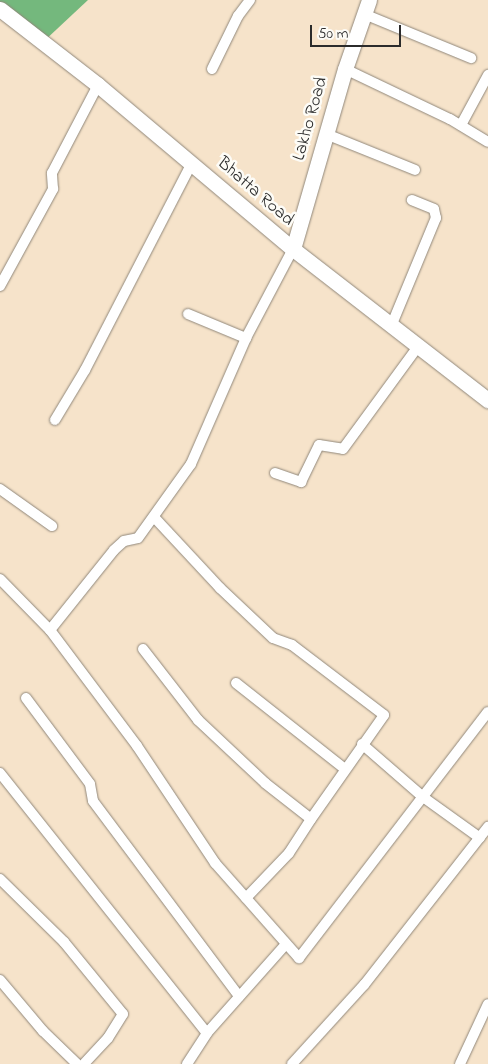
<!DOCTYPE html>
<style>
body{margin:0}
#map{position:relative;width:488px;height:1064px;overflow:hidden;background:#f6e3ca;font-family:"Indie Flower",sans-serif}
div>[style]{position:absolute}
[style*='--x']{left:calc(var(--x)*1px);top:calc(var(--y)*1px);width:calc(var(--w)*1px);rotate:calc(var(--a)*1deg)}
.forest>*{inset:0;background:#74b87d}
.roads{filter:drop-shadow(0 0 1px #90877a) drop-shadow(0 0 1px #90877a)}
.street>*{height:10px;margin:-5px;padding:0 5px;transform-origin:5px;border-radius:5px;background:#fff}
.secondary>*{height:15px;margin:-7.5px;padding:0 7.5px;transform-origin:7.5px;border-radius:7.5px;background:#fff}
span{translate:-50% -50%;white-space:nowrap;text-align:center;line-height:1.15;-webkit-text-stroke:5px #fdfcf7;paint-order:stroke}
.street-label{font-size:18px;color:#2b2b2b}
.scale{position:absolute;left:310px;top:25px;width:91px;height:22px;box-sizing:border-box;border:2px solid #2b2b2b;border-top:0;padding-left:6px;font-size:15px;line-height:18px;white-space:nowrap;color:#2b2b2b;-webkit-text-stroke:4px #fdfcf7;paint-order:stroke}
</style>
<div id="map">
<div class="forest">
<i style="clip-path:polygon(0 0,88px 0,42px 43px,0 9px)"></i>
</div>
<div class="roads">
<div class="street">
<i style="--x:364;--y:14;--w:116;--a:22.4"></i>
<i style="--x:212;--y:69;--w:59;--a:-63.9"></i>
<i style="--x:238;--y:16;--w:20;--a:-53"></i>
<i style="--x:345;--y:69;--w:116;--a:25.5"></i>
<i style="--x:450;--y:119;--w:44;--a:31.2"></i>
<i style="--x:461;--y:125;--w:57;--a:-61.6"></i>
<i style="--x:326;--y:134;--w:96;--a:22"></i>
<i style="--x:0;--y:286;--w:111;--a:-61.3"></i>
<i style="--x:53;--y:189;--w:16;--a:-94"></i>
<i style="--x:52;--y:173;--w:99;--a:-62.4"></i>
<i style="--x:188;--y:314;--w:63;--a:22.5"></i>
<i style="--x:392;--y:324;--w:115;--a:-67.5"></i>
<i style="--x:436;--y:218;--w:9;--a:-103"></i>
<i style="--x:434;--y:209;--w:24;--a:-158"></i>
<i style="--x:55;--y:420;--w:58;--a:-59"></i>
<i style="--x:85;--y:370;--w:233;--a:-62.7"></i>
<i style="--x:275;--y:473;--w:28;--a:19"></i>
<i style="--x:301;--y:482;--w:41;--a:-64.1"></i>
<i style="--x:319;--y:445;--w:24;--a:9"></i>
<i style="--x:343;--y:449;--w:129;--a:-53.8"></i>
<i style="--x:0;--y:489;--w:64;--a:35.4"></i>
<i style="--x:0;--y:579;--w:71;--a:45.6"></i>
<i style="--x:50;--y:630;--w:145;--a:53.1"></i>
<i style="--x:137;--y:746;--w:141;--a:56.3"></i>
<i style="--x:215;--y:863;--w:127;--a:48.5"></i>
<i style="--x:299;--y:958;--w:310;--a:-52.5"></i>
<i style="--x:50;--y:630;--w:102;--a:-51.3"></i>
<i style="--x:114;--y:550;--w:13;--a:-42"></i>
<i style="--x:124;--y:541;--w:14;--a:-12"></i>
<i style="--x:138;--y:538;--w:91;--a:-54.4"></i>
<i style="--x:191;--y:464;--w:137;--a:-66.4"></i>
<i style="--x:246;--y:338;--w:101;--a:-62.2"></i>
<i style="--x:143;--y:649;--w:90;--a:52.2"></i>
<i style="--x:198;--y:720;--w:92;--a:43.2"></i>
<i style="--x:265;--y:783;--w:58;--a:38"></i>
<i style="--x:311;--y:819;--w:127;--a:-54.9"></i>
<i style="--x:384;--y:715;--w:116;--a:-142.7"></i>
<i style="--x:292;--y:645;--w:20;--a:-160"></i>
<i style="--x:273;--y:638;--w:73;--a:-136.7"></i>
<i style="--x:220;--y:588;--w:97;--a:-132.9"></i>
<i style="--x:236;--y:683;--w:139;--a:38.3"></i>
<i style="--x:26;--y:698;--w:107;--a:53.3"></i>
<i style="--x:90;--y:784;--w:17;--a:80"></i>
<i style="--x:93;--y:801;--w:244;--a:53.2"></i>
<i style="--x:362;--y:744;--w:81;--a:41"></i>
<i style="--x:423;--y:797;--w:70;--a:35.7"></i>
<i style="--x:0;--y:773;--w:332;--a:51.5"></i>
<i style="--x:207;--y:1033;--w:119;--a:-48.4"></i>
<i style="--x:0;--y:879;--w:90;--a:44.5"></i>
<i style="--x:64;--y:942;--w:93;--a:50.7"></i>
<i style="--x:123;--y:1014;--w:28;--a:122"></i>
<i style="--x:108;--y:1038;--w:35;--a:133"></i>
<i style="--x:246;--y:898;--w:62;--a:-46.3"></i>
<i style="--x:289;--y:853;--w:40;--a:-57.1"></i>
<i style="--x:0;--y:980;--w:67;--a:49.9"></i>
<i style="--x:43;--y:1031;--w:47;--a:44.1"></i>
<i style="--x:187;--y:1064;--w:37;--a:-57"></i>
<i style="--x:292;--y:1064;--w:107;--a:-47.7"></i>
<i style="--x:364;--y:985;--w:201;--a:-51.9"></i>
<i style="--x:460;--y:1064;--w:66;--a:-65"></i>
</div>
<div class="secondary">
<i style="--x:0;--y:9;--w:124;--a:37.8"></i>
<i style="--x:98;--y:85;--w:255;--a:40.1"></i>
<i style="--x:293;--y:249;--w:247;--a:37.8"></i>
<i style="--x:293;--y:249;--w:187;--a:-73.9"></i>
<i style="--x:345;--y:69;--w:73;--a:-70.8"></i>
</div>
</div>
<div class="street-label">
<span style="left:311px;top:119px;rotate:-74deg">Lakho Road</span>
<span style="left:255px;top:192px;rotate:41deg">Bhatta Road</span>
</div>
<div class="scale">50 m</div>
</div>
